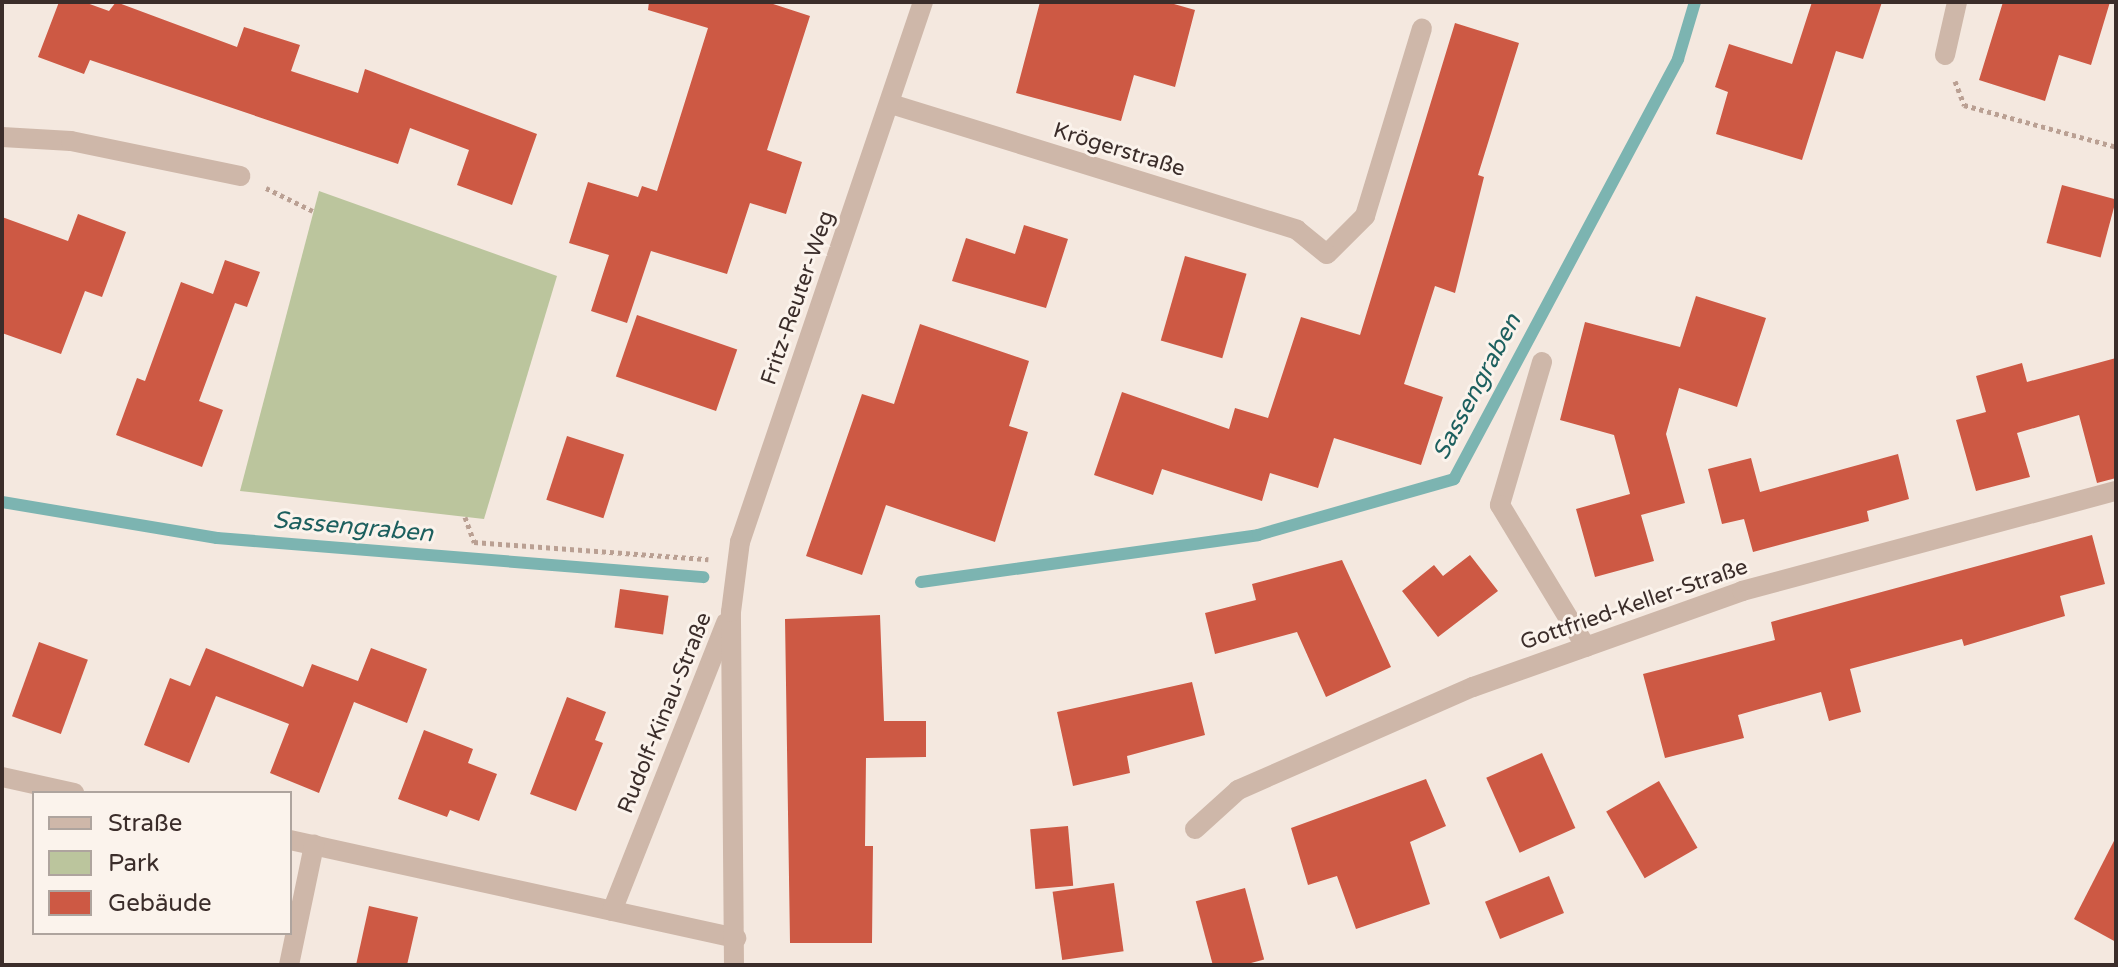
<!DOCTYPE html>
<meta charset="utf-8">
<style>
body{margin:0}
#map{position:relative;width:2118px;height:967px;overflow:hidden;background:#f4e8df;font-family:"Varela Round",sans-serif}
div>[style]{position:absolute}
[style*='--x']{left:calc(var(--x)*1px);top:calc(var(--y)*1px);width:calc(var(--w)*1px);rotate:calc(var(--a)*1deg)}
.green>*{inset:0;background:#bbc59d}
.stream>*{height:12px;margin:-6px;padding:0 6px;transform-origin:6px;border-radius:6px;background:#7cb4b1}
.building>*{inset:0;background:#cd5944;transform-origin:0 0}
.path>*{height:5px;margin-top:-2.5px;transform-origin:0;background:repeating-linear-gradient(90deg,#baa093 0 4px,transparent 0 8px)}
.lane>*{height:20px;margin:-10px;padding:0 10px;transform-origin:10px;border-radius:10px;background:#ceb7a9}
.street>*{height:20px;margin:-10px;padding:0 10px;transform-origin:10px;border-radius:10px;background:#ceb7a9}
span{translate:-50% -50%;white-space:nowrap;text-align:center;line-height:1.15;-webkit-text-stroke:6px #fbf3ec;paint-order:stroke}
.street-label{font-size:22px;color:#3b2d2a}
.water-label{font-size:24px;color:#1c5f5e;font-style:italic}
.frame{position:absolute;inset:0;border:4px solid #3b2d2a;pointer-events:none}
.legend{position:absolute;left:32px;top:791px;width:260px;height:144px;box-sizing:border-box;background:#fbf3ec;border:2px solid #aea49e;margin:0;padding:10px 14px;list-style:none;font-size:24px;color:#3b2d2a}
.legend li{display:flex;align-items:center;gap:16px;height:40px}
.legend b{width:40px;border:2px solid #aea49e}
</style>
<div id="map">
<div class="green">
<i style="clip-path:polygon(319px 191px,557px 276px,484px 519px,240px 491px)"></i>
</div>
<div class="stream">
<i style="--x:2;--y:502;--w:218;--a:9.5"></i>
<i style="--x:217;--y:538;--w:488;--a:4.6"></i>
<i style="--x:921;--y:582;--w:340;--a:-7.9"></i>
<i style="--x:1258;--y:535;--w:204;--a:-15.9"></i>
<i style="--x:1454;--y:479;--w:476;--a:-61.9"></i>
<i style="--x:1678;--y:59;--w:59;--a:-73.4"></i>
</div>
<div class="building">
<i style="clip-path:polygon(59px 2px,84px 2px,109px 11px,116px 2px,237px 47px,244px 27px,300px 45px,291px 71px,358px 93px,365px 69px,537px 134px,512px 205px,457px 185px,469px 150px,410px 128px,398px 164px,90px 60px,84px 74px,38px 57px)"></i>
<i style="clip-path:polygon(649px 2px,767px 2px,810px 16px,767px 150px,802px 162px,786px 214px,750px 203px,727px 274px,651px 251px,627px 323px,591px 311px,609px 255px,569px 243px,588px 182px,638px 197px,642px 186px,657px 191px,708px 28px,648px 10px)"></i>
<i style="clip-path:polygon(1040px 2px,1167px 2px,1195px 10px,1175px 87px,1134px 75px,1121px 121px,1016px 93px)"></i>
<i style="clip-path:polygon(1812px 2px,1882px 2px,1863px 59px,1836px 51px,1802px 160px,1716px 134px,1728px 92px,1715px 87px,1729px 44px,1792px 64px)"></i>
<i style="clip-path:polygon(2003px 2px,2110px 2px,2091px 65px,2059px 55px,2045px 101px,1979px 80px)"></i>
<i style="clip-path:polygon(1455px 23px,1519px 43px,1478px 175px,1484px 177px,1455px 293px,1435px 286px,1404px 384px,1443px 397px,1421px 465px,1334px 438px,1318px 488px,1270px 473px,1262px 501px,1162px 469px,1153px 495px,1094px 475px,1122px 392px,1229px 429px,1235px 408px,1268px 418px,1301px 317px,1360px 335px)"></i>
<i style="left:2062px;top:185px;width:56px;height:60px;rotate:15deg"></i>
<i style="clip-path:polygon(78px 214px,126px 232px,102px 297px,85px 291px,61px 354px,2px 333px,2px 217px,68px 241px)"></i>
<i style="clip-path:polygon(1024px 225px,1068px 239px,1046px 308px,952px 281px,966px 238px,1015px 254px)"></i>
<i style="left:1185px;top:256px;width:64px;height:88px;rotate:16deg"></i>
<i style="clip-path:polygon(225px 260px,260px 272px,247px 307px,235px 303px,199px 401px,223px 410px,202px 467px,116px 435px,137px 378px,145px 381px,181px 282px,213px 294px)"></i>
<i style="clip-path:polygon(1696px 296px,1766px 318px,1737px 407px,1679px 388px,1666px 434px,1685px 503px,1641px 515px,1654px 561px,1595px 577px,1576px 509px,1630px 494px,1614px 435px,1560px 420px,1585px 322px,1680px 347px)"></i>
<i style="left:637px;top:315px;width:106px;height:65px;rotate:19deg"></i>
<i style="clip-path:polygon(920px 324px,1029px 361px,1009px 426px,1028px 432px,995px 542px,886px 505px,862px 575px,806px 556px,862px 394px,894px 404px)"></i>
<i style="clip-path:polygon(2116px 358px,2116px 478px,2097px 483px,2079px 415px,2017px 433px,2030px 477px,1976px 491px,1956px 420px,1986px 412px,1976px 376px,2022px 363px,2027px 382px)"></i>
<i style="left:567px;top:436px;width:60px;height:67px;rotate:18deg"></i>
<i style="clip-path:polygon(1898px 454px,1909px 499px,1867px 511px,1869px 521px,1753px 552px,1744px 519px,1722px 524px,1708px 469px,1751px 458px,1760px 492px)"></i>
<i style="clip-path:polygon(2092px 535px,2105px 584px,2060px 596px,2065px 616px,1964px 646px,1962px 639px,1850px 669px,1861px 712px,1829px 721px,1821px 692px,1738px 715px,1744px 738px,1665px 758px,1643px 674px,1775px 640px,1771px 622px)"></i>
<i style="clip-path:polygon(1470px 555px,1498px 591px,1438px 637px,1402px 591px,1434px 565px,1443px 576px)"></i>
<i style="clip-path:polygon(1342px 560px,1391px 667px,1326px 697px,1297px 632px,1215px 654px,1205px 613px,1256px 600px,1252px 584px)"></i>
<i style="left:620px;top:589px;width:49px;height:39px;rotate:8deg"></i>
<i style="clip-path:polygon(880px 615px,884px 721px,926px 721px,926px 757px,866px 758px,865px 846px,873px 846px,872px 943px,790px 943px,785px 619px)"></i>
<i style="left:39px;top:642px;width:52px;height:79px;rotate:20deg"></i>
<i style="clip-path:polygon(206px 648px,303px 687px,312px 664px,358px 681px,371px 648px,427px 669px,407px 723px,354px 702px,319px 793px,270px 773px,289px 724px,216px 696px,189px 763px,144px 745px,170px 678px,190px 686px)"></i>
<i style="clip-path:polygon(1192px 682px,1205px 735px,1127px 756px,1130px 773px,1073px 786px,1057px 712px)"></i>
<i style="clip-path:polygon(567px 697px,606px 712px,595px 740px,603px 743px,576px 811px,530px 794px)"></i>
<i style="clip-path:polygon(424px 730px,473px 749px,468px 763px,497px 774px,479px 821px,450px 810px,447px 817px,398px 799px)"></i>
<i style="left:1542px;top:753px;width:82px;height:61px;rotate:66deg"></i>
<i style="clip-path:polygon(1426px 779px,1446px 826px,1410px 842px,1430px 904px,1356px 929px,1337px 876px,1308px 885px,1291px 828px)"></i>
<i style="left:1659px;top:781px;width:77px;height:61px;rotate:60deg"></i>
<i style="left:1068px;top:826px;width:60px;height:38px;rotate:85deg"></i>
<i style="clip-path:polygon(2116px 837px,2116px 942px,2074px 919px)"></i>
<i style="left:1549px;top:876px;width:40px;height:69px;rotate:68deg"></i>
<i style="left:1114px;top:883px;width:69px;height:62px;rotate:82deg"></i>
<i style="left:1245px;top:888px;width:74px;height:51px;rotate:75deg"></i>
<i style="clip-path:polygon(369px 906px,418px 917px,407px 965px,356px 965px)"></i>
</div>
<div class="path">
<i style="--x:1955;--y:81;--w:26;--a:69"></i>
<i style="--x:1964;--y:105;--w:158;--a:15.4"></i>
<i style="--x:266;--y:188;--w:52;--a:26.1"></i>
<i style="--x:465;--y:517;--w:27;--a:70"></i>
<i style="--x:474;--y:542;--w:235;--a:4.2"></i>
</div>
<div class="lane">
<i style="--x:1327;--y:254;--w:54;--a:-45"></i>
<i style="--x:1365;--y:216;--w:196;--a:-73.1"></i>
<i style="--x:1542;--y:362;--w:149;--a:106.4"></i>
<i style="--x:1500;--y:505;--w:166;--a:58.8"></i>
</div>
<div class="street">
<i style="--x:1945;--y:55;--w:54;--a:-77.2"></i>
<i style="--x:891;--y:104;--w:425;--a:17.2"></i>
<i style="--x:1297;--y:230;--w:38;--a:39"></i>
<i style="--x:2;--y:137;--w:69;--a:3.3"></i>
<i style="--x:71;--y:141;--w:173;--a:11.7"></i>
<i style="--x:2;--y:777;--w:74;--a:12.5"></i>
<i style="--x:1195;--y:829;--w:58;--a:-42.2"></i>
<i style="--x:1238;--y:790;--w:257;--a:-23.7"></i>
<i style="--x:1473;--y:687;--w:286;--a:-19.6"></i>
<i style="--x:1742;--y:591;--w:387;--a:-15"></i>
<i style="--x:290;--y:840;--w:457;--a:12.4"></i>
<i style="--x:612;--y:911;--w:310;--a:-68.4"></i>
<i style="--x:289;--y:965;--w:123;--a:-78.2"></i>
<i style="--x:734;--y:965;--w:353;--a:-90.5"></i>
<i style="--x:731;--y:612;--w:71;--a:-82.7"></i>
<i style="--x:740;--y:542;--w:570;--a:-71.28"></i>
</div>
<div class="street-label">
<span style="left:1119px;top:150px;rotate:17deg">Krögerstraße</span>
<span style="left:798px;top:298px;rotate:-71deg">Fritz-Reuter-Weg</span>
<span style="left:1634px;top:605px;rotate:-19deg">Gottfried-Keller-Straße</span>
<span style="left:665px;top:713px;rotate:-68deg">Rudolf-Kinau-Straße</span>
</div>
<div class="water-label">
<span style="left:1477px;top:387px;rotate:-62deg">Sassengraben</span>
<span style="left:353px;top:527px;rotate:5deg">Sassengraben</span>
</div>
<div class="frame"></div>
<ul class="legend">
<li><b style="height:10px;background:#ceb7a9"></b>Straße</li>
<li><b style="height:22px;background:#bbc59d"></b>Park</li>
<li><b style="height:22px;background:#cd5944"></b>Gebäude</li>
</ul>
</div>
